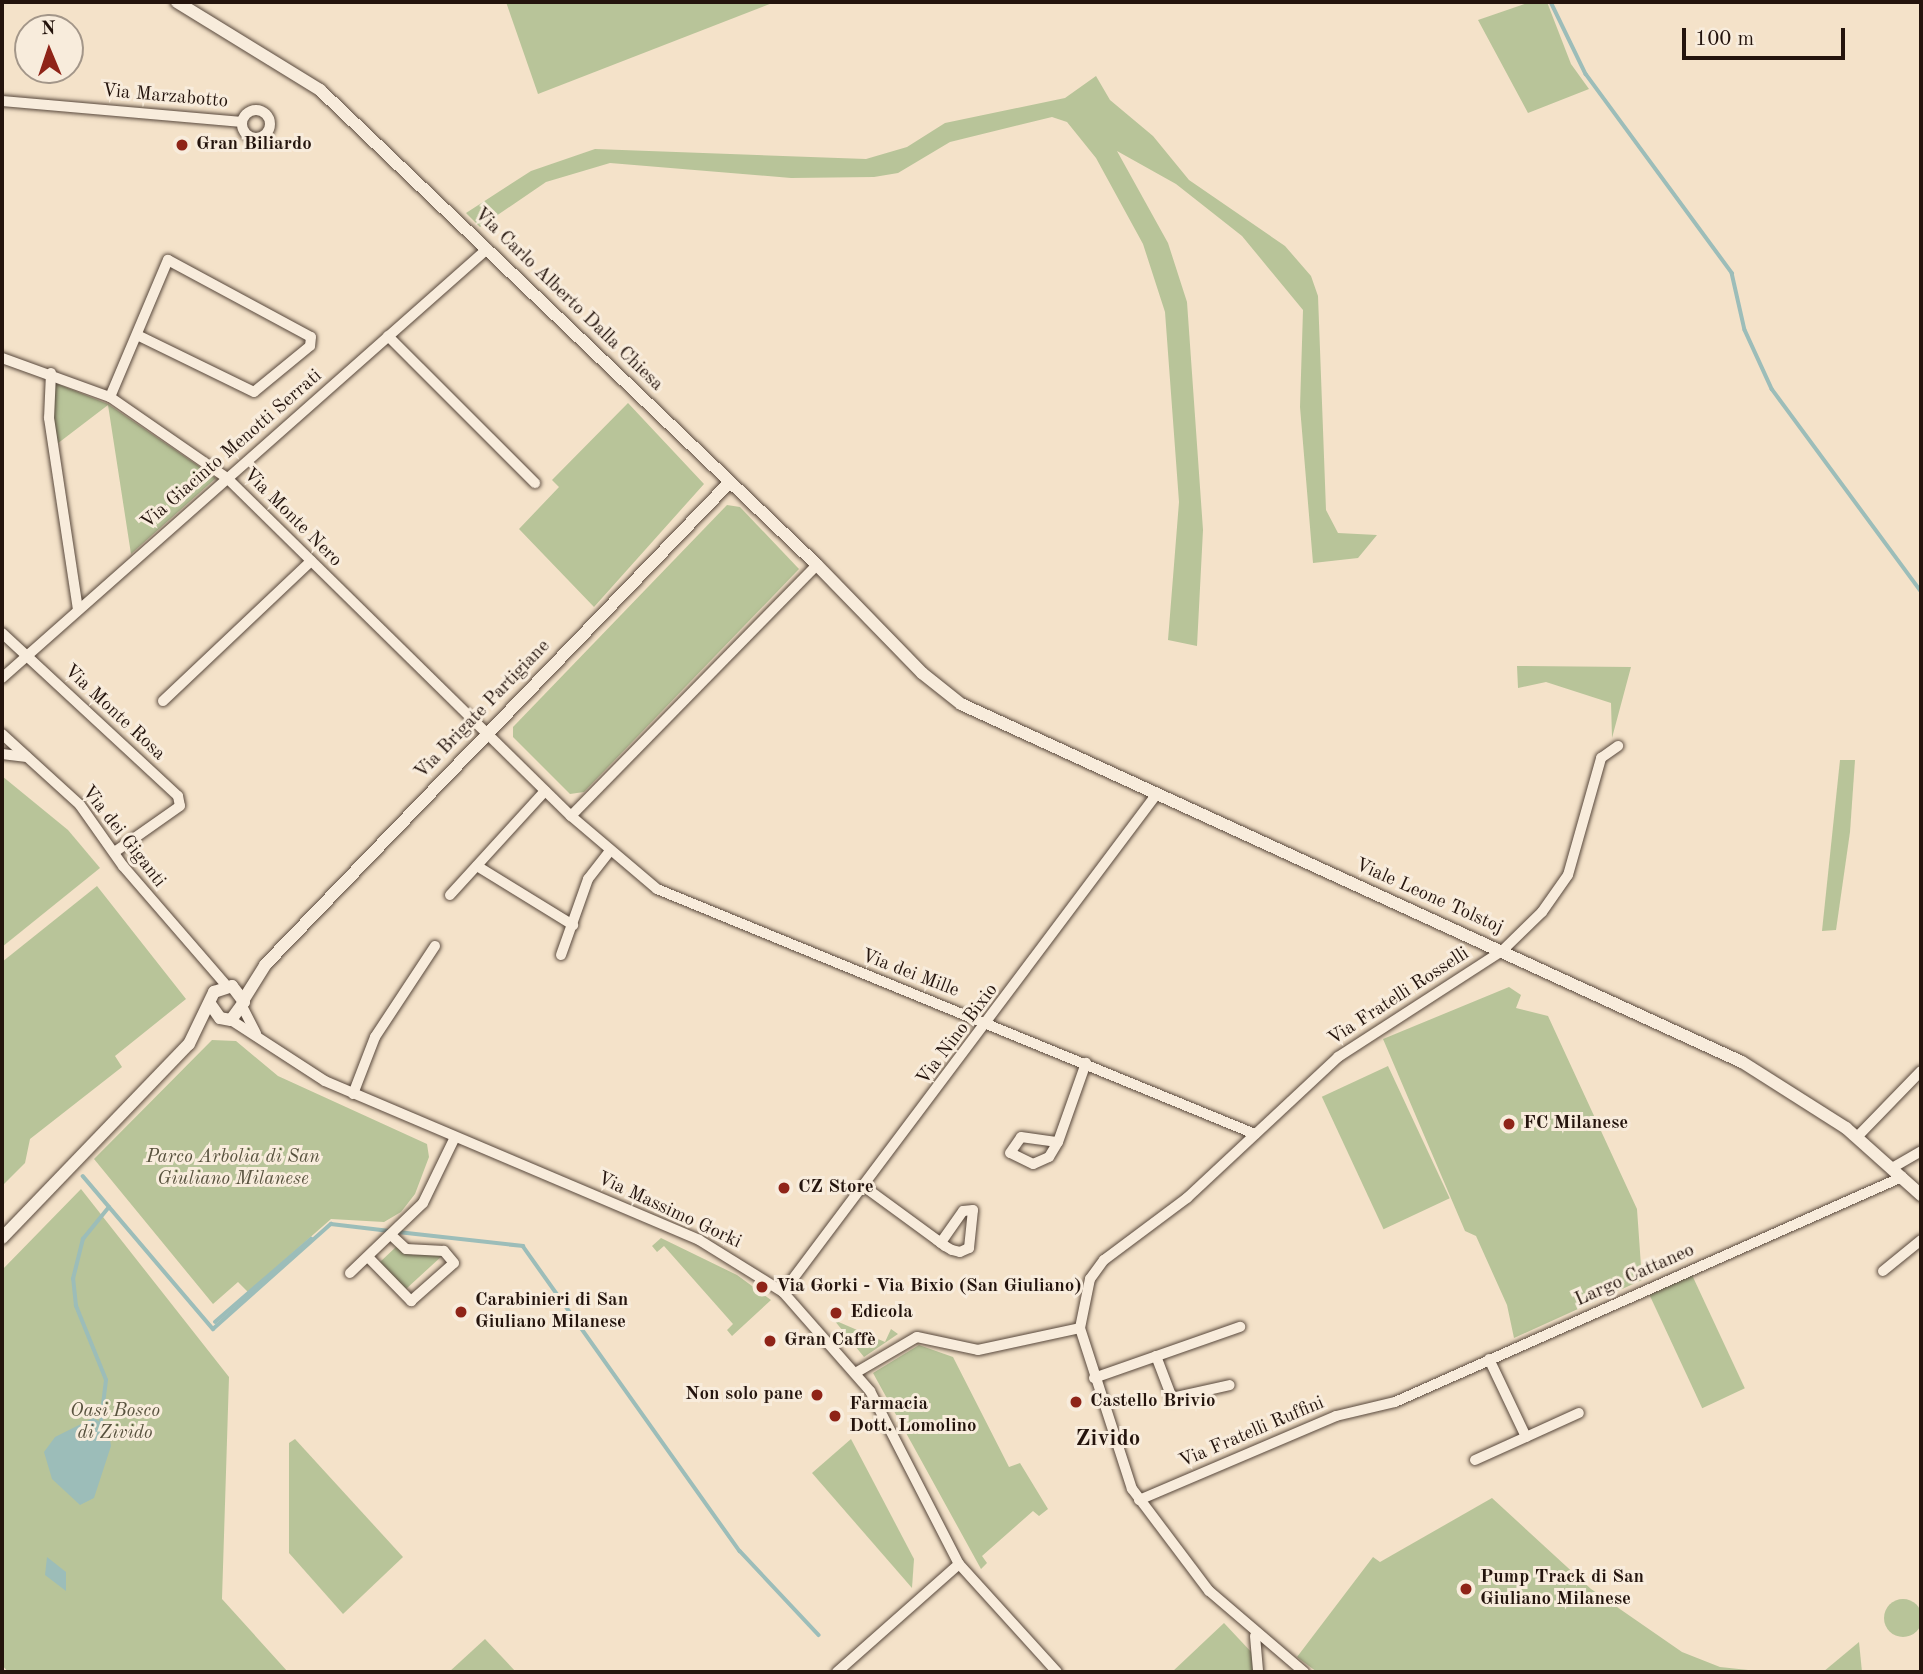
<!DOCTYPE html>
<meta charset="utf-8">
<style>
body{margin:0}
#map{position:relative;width:1923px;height:1674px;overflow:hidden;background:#f4e2c9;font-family:"Old Standard TT",serif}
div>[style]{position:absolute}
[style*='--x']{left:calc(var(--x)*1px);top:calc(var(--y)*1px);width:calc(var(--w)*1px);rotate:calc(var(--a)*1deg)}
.green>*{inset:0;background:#b8c499;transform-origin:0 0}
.round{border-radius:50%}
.water>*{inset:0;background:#9cbdb9}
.stream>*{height:3.5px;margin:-1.75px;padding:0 1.75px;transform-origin:1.75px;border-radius:1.75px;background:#9cbdb9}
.roads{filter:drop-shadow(0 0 2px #58483c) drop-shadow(0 0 2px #58483c)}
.minor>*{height:10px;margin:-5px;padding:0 5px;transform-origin:5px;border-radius:5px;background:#f8ecdc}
.minor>.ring{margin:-5px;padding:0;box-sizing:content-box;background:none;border:10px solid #f8ecdc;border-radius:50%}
.tertiary>*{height:12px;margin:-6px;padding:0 6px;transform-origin:6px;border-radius:6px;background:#f8ecdc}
.dots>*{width:19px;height:19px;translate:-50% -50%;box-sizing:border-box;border:4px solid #f8ecdc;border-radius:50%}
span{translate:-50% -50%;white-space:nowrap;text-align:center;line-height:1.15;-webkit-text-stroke:6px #f8ecdc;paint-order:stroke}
.street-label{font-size:19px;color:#24140d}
.poi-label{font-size:19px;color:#24140d;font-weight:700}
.left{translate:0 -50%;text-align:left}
.right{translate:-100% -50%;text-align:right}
.park-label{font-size:19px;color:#58523e;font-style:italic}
.quarter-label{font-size:23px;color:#24140d;font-weight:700}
.frame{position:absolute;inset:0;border:4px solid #24140d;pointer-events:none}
.north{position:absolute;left:14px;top:14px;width:70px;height:70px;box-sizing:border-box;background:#f8ecdc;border:2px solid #a39689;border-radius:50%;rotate:358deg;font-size:19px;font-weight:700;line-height:28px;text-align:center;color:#24140d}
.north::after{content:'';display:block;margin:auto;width:24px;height:32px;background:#8f2418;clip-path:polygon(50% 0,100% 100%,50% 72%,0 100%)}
.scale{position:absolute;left:1682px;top:28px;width:163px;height:32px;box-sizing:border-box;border:4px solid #24140d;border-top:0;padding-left:9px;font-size:21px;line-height:24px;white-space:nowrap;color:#24140d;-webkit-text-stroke:5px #f8ecdc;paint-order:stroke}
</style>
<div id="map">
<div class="green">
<i style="clip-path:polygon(506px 2px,775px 2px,538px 94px)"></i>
<i style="clip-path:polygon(1530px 2px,1547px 2px,1571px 64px,1589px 89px,1528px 113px,1478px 20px)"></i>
<i style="clip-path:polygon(1096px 76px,1110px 100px,1153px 136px,1189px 180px,1285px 246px,1311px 276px,1318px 296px,1326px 510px,1338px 533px,1377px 535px,1358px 558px,1313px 563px,1300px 407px,1303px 310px,1242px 236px,1176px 184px,1117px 151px,1168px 243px,1187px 302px,1203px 530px,1197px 646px,1168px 640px,1179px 502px,1165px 312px,1143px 244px,1096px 158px,1067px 122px,1052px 117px,950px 142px,898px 173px,874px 177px,791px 178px,610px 163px,546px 182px,480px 227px,466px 213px,531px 171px,595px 149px,866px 159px,907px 147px,945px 123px,1065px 98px)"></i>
<i style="clip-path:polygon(50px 381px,108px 404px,216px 478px,131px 554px,108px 405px,53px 447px)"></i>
<i style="clip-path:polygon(628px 403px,704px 484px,594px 607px,519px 529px,559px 487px,552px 480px)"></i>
<i style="clip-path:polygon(727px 505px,740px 507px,799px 569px,584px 792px,570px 794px,513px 737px,513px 727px)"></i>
<i style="clip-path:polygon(1517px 666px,1631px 667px,1612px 738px,1611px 703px,1546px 682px,1518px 688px)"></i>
<i style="clip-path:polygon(1840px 760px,1855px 760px,1850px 832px,1836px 930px,1822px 931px)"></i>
<i style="clip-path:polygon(2px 776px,68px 830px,100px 868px,2px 947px)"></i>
<i style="clip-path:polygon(97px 886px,186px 999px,115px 1056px,122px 1067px,30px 1139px,25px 1163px,2px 1186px,2px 962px)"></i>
<i style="clip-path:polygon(1509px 987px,1521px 995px,1516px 1008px,1548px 1016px,1637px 1209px,1642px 1280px,1514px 1338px,1507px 1305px,1476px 1236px,1465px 1231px,1383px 1039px)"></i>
<i style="clip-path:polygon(212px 1040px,236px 1041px,278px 1076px,427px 1144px,429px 1157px,415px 1194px,401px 1212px,384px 1222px,331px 1219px,248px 1292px,238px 1282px,213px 1304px,94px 1159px)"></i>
<i style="left:1388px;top:1066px;width:146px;height:73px;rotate:65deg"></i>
<i style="clip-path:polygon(81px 1189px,229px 1377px,222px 1599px,288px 1672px,8px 1672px,2px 1665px,2px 1270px)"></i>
<i style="clip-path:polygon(661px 1238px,737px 1275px,771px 1300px,732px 1336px,727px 1330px,733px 1324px,664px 1246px,657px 1252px,652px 1246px)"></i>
<i style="clip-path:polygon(397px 1246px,413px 1255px,443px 1255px,406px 1289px,380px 1262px)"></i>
<i style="left:1692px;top:1275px;width:125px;height:47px;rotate:65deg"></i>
<i style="clip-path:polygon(834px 1320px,885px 1342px,891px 1329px,898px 1334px,864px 1357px)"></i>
<i style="clip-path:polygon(919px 1345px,953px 1357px,1009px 1467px,1020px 1463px,1048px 1509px,1039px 1516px,1033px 1511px,982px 1556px,987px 1563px,981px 1569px,873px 1373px)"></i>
<i style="clip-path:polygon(295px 1439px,403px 1557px,343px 1614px,289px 1553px,289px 1443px)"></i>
<i style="clip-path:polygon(851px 1439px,914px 1559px,912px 1588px,812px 1473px)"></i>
<i style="clip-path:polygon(1492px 1498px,1591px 1589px,1682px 1652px,1720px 1667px,1767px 1672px,1317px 1672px,1297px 1657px,1373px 1557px,1380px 1562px)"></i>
<i class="round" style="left:1884px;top:1599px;width:38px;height:38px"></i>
<i style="clip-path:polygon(1224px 1623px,1254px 1655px,1255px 1672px,1172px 1672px)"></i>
<i style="clip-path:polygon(485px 1639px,516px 1672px,449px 1672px)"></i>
<i style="clip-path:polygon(1859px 1642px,1862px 1672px,1823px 1672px)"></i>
</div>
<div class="water">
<i style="clip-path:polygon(93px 1418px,108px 1426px,111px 1446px,94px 1498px,80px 1505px,52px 1479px,44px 1452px,55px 1437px)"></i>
<i style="clip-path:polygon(47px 1557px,66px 1572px,66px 1591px,45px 1575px)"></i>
</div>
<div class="stream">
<i style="--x:1551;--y:2;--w:80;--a:64.1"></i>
<i style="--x:1586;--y:74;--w:247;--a:53.7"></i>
<i style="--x:1732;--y:273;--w:58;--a:77.2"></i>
<i style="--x:1745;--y:330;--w:65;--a:65.4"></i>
<i style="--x:1772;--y:389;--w:251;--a:53.6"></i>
<i style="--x:83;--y:1176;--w:201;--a:49.6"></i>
<i style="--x:213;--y:1329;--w:158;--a:-41.7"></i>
<i style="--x:331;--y:1224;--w:59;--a:6.8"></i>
<i style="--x:398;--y:1232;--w:126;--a:6.4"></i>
<i style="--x:523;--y:1246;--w:374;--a:54.6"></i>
<i style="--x:740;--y:1551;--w:115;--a:46.8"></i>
<i style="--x:215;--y:1322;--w:127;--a:-40.8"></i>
<i style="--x:101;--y:1421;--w:41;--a:-83"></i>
<i style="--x:106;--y:1380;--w:80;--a:-112.1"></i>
<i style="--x:76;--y:1306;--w:27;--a:-96"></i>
<i style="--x:73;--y:1279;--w:41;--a:-76"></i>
<i style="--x:83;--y:1239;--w:41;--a:-50.9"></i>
</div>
<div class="roads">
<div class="minor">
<i style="--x:2;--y:101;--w:241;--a:5"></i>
<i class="ring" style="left:242px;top:110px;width:18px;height:18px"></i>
<i style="--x:388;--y:336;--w:208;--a:45"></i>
<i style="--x:2;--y:358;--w:115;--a:19.9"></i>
<i style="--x:110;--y:397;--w:142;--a:34.7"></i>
<i style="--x:227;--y:478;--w:482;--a:44.5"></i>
<i style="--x:571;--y:816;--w:113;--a:40.3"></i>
<i style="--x:657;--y:889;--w:646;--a:22.28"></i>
<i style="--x:51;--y:373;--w:45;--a:92.5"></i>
<i style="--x:49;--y:418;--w:193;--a:81.4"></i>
<i style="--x:110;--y:397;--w:149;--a:-67.1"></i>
<i style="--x:168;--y:260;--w:162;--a:28.3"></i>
<i style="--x:311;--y:337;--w:9;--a:96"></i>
<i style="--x:310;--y:346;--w:72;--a:140.6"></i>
<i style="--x:254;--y:392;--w:130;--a:-154"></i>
<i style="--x:2;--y:633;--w:240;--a:42.8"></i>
<i style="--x:178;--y:796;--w:10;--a:79"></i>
<i style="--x:180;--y:806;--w:78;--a:144.9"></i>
<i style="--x:2;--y:678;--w:648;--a:-41.49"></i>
<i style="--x:163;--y:701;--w:204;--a:-43.4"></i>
<i style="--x:2;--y:734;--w:105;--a:42.3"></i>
<i style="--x:80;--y:805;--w:75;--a:54.8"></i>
<i style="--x:123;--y:866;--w:159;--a:49.1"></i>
<i style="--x:2;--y:754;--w:25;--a:7"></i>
<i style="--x:571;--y:816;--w:351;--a:-45.6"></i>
<i style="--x:477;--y:866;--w:113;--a:31.6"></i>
<i style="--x:450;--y:895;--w:141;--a:-47.6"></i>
<i style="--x:561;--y:955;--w:81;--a:-70.4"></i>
<i style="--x:588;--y:879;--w:36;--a:-52"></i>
<i style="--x:243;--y:1008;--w:29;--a:63"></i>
<i style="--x:231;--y:1020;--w:112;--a:33"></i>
<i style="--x:325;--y:1081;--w:406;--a:23"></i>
<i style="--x:699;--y:1240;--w:99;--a:31.8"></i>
<i style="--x:783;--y:1292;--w:132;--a:48.7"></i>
<i style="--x:870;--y:1391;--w:195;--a:62.8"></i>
<i style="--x:959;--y:1564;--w:146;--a:47.8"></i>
<i style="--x:353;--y:1094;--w:61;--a:-68.9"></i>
<i style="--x:375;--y:1037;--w:109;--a:-56.6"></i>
<i style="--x:1857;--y:1137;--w:92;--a:-45.9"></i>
<i style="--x:1058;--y:1142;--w:17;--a:121"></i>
<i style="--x:1049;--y:1157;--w:17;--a:156"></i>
<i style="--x:1033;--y:1164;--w:25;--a:-154"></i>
<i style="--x:1010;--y:1153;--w:19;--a:-55"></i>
<i style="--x:1021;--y:1137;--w:37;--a:8"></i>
<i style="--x:1058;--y:1142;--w:84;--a:-70.5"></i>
<i style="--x:1892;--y:1168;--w:34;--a:-30"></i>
<i style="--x:866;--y:1188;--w:88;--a:36.2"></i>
<i style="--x:937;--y:1240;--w:10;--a:37"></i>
<i style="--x:945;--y:1246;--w:8;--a:30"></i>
<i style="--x:952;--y:1250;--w:8;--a:14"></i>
<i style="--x:960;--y:1252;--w:10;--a:-24"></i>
<i style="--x:969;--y:1248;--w:38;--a:-84"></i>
<i style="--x:973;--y:1210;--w:10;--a:174"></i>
<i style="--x:963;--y:1211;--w:39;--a:125"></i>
<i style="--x:368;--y:1257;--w:62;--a:45.7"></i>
<i style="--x:411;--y:1301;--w:57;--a:-41.5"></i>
<i style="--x:454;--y:1263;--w:16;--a:-130"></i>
<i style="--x:444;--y:1251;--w:38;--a:-177"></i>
<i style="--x:406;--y:1249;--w:21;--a:-137"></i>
<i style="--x:1883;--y:1271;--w:49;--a:-39.2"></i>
<i style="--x:350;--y:1273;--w:101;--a:-43.8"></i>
<i style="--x:423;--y:1203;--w:73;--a:-64.1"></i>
<i style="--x:783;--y:1292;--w:621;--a:-53.11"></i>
<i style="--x:1156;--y:1356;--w:45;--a:69.1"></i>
<i style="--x:1172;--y:1398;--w:59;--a:-12.6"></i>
<i style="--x:1489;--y:1359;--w:86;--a:64.6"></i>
<i style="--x:1526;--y:1437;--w:58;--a:-24.4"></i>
<i style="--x:857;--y:1372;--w:69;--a:-30.3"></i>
<i style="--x:917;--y:1337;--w:62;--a:12"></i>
<i style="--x:978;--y:1350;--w:104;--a:-12.2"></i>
<i style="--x:1094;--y:1378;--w:155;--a:-19.3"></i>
<i style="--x:1475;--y:1460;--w:56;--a:-24.3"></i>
<i style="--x:1139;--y:1500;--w:214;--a:-23.1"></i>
<i style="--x:1336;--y:1416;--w:61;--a:-13.3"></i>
<i style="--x:1395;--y:1402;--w:555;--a:-23.93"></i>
<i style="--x:1255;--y:1636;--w:36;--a:85"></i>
<i style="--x:837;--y:1672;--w:163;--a:-41.5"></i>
<i style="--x:1304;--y:1672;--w:125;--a:-139.5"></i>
<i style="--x:1209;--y:1591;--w:128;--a:-127"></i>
<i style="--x:1132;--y:1489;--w:169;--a:-107.9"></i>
<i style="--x:1080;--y:1328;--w:50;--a:-78.5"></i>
<i style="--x:1090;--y:1279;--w:24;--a:-54"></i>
<i style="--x:1104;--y:1260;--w:104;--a:-36.8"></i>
<i style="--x:1187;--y:1198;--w:207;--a:-43"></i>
<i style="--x:1338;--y:1057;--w:195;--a:-32.9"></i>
<i style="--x:1502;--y:951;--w:56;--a:-44.3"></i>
<i style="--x:1542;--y:912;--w:45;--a:-54.9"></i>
<i style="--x:1568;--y:875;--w:122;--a:-74.2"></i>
<i style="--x:1601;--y:758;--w:21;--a:-35"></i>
</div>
<div class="tertiary">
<i style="--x:177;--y:2;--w:168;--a:31.6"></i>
<i style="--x:320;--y:90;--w:687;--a:43.7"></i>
<i style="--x:817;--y:565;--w:151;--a:45.8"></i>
<i style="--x:922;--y:673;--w:50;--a:38.5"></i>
<i style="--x:961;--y:704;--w:859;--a:24.63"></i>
<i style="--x:1742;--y:1062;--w:123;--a:32.4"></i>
<i style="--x:1846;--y:1128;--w:101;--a:41.8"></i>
<i style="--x:244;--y:999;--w:40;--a:-58"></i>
<i style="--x:265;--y:965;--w:670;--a:-46.09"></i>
<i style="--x:2;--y:1238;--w:269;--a:-46.1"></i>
<i style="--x:189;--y:1044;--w:58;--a:-64.3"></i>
<i style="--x:214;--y:992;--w:19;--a:-18"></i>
<i style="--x:232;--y:986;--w:20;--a:53"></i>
<i style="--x:244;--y:1002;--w:22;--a:126"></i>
<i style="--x:231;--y:1020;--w:11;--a:-170"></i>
<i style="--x:220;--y:1018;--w:16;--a:-125"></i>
</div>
</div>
<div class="dots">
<i style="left:182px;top:145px;background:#8f2418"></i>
<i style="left:1509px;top:1124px;background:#8f2418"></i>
<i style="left:784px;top:1188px;background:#8f2418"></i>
<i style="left:762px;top:1287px;background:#8f2418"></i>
<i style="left:461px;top:1312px;background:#8f2418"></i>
<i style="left:836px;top:1313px;background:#8f2418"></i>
<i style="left:770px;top:1341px;background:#8f2418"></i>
<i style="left:817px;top:1395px;background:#8f2418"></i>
<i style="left:1076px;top:1402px;background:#8f2418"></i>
<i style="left:835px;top:1416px;background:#8f2418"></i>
<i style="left:1466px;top:1589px;background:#8f2418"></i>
</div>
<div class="street-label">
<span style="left:165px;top:97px;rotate:5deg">Via Marzabotto</span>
<span style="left:568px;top:300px;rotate:44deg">Via Carlo Alberto Dalla Chiesa</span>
<span style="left:232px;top:450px;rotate:-41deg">Via Giacinto Menotti Serrati</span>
<span style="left:292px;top:518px;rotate:45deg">Via Monte Nero</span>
<span style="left:483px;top:710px;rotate:-46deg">Via Brigate Partigiane</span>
<span style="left:114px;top:713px;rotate:43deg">Via Monte Rosa</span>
<span style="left:123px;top:837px;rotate:52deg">Via dei Giganti</span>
<span style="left:1429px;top:897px;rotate:24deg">Viale Leone Tolstoj</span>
<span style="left:910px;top:974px;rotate:21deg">Via dei Mille</span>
<span style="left:1399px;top:997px;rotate:-33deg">Via Fratelli Rosselli</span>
<span style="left:958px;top:1035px;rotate:-53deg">Via Nino Bixio</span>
<span style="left:669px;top:1211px;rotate:25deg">Via Massimo Gorki</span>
<span style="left:1635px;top:1276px;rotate:-24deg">Largo Cattaneo</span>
<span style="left:1252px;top:1433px;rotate:-23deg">Via Fratelli Ruffini</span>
</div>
<div class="poi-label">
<span class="left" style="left:196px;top:145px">Gran Biliardo</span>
<span class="left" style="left:1523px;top:1124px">FC Milanese</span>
<span class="left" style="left:798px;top:1188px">CZ Store</span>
<span class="left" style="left:776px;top:1287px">Via Gorki - Via Bixio (San Giuliano)</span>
<span class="left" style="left:475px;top:1312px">Carabinieri di San<br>Giuliano Milanese</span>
<span class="left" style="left:850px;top:1313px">Edicola</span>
<span class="left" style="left:784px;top:1341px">Gran Caffè</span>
<span class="right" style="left:803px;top:1395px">Non solo pane</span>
<span class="left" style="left:1090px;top:1402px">Castello Brivio</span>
<span class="left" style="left:849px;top:1416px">Farmacia<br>Dott. Lomolino</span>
<span class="left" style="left:1480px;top:1589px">Pump Track di San<br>Giuliano Milanese</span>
</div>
<div class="park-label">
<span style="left:233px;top:1169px">Parco Arbolia di San<br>Giuliano Milanese</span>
<span style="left:115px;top:1423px">Oasi Bosco<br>di Zivido</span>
</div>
<div class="quarter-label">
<span style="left:1108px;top:1439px">Zivido</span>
</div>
<div class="frame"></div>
<div class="north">N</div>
<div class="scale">100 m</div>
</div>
